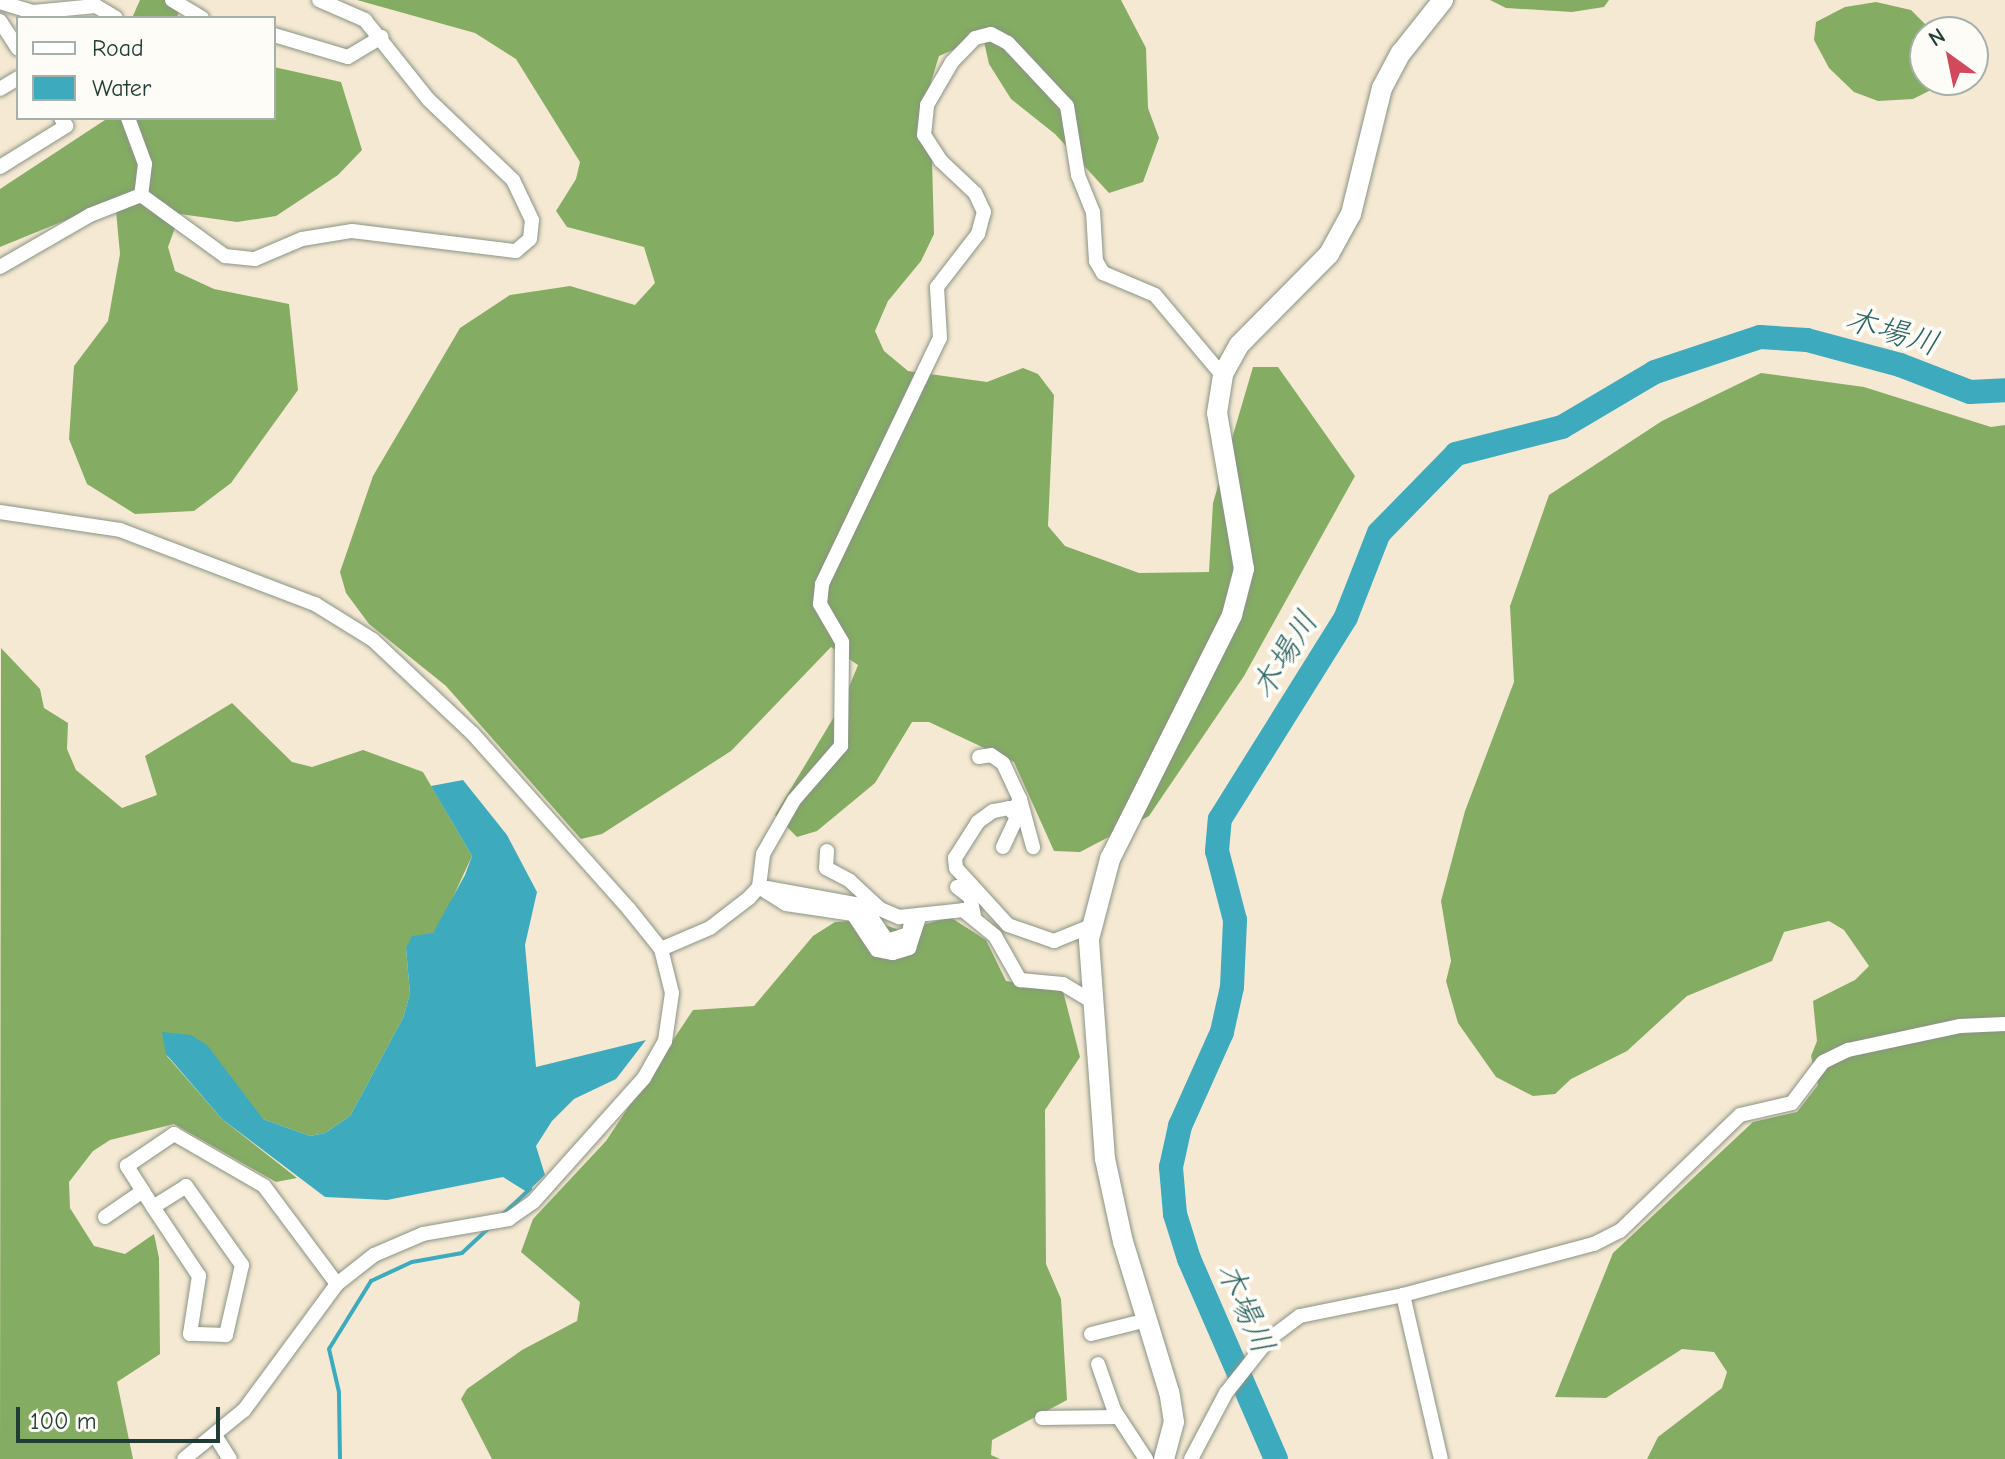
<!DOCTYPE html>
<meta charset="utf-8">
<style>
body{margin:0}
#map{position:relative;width:2005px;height:1459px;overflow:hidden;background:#f5e9d3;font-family:"Comic Neue","Klee One",sans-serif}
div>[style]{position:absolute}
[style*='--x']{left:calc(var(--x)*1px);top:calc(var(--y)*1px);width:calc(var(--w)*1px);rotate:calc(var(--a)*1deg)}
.forest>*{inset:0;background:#84ac63}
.water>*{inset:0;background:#3eaabd}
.stream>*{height:4px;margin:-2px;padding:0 2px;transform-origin:2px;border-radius:2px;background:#3eaabd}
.river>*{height:24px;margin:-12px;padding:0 12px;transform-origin:12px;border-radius:12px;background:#3eaabd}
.roads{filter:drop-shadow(0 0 2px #8a9384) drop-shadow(0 0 2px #8a9384)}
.street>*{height:14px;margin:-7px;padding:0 7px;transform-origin:7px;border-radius:7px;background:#fff}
.secondary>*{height:20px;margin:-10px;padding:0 10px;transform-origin:10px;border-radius:10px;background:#fff}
span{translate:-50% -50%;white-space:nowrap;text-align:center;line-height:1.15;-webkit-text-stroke:8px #fdfcf7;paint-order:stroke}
.water-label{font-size:32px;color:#2a6364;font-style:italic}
.legend{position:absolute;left:16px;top:16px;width:260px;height:104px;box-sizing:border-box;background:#fdfcf7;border:2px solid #a4b0a9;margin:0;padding:10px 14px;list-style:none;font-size:24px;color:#1f3d34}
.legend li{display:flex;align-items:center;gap:16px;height:40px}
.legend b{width:40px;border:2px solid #a4b0a9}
.north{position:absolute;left:1909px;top:16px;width:80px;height:80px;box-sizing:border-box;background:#fdfcf7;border:2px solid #a4b0a9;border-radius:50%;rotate:327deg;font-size:22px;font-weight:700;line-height:32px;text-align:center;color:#1f3d34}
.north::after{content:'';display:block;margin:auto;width:28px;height:36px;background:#d1495b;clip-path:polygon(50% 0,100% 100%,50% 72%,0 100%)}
.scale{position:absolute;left:16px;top:1407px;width:204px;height:36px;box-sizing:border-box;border:4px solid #1f3d34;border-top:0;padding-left:10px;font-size:24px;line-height:28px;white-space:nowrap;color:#1f3d34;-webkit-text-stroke:6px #fdfcf7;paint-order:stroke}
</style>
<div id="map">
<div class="forest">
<i style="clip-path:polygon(140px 0,182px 0,177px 18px,132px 18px)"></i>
<i style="clip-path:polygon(357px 0,1121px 0,1146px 48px,1148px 108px,1159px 138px,1143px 182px,1109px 193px,1055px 134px,1011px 99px,989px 64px,983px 37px,939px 56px,930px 85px,934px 234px,921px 261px,888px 301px,875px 331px,884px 351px,908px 371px,987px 382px,1023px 368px,1038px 374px,1054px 395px,1048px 526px,1065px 546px,1139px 573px,1209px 572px,1213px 503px,1253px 367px,1278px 367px,1355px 476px,1244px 676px,1149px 816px,1080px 852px,1054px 851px,1014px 762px,929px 722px,912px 722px,875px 783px,817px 831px,797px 837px,775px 815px,843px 702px,858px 665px,831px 647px,731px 751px,602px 834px,581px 839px,446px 686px,369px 624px,346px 593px,340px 572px,373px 476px,460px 328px,510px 295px,570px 286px,635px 305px,655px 283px,644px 247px,567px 227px,556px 211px,576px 179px,580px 162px,516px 59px,475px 33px)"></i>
<i style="clip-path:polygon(1490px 0,1609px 0,1604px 7px,1572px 12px,1506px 8px)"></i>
<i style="clip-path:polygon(1876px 2px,1911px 10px,1933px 32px,1925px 32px,1925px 80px,1938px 80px,1935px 88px,1913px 99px,1878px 101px,1854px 92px,1829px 68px,1814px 40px,1816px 22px,1845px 7px)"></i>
<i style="clip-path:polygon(274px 67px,341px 82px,362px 150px,338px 175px,276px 216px,237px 222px,180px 214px,168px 247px,175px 271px,214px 289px,289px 304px,298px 390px,231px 483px,194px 511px,135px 514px,87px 484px,69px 439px,74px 366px,108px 321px,120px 254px,115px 200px,0 247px,0 189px,108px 118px,274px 118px)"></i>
<i style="clip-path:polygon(1761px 373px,1864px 387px,1991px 427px,2005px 425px,2005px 1459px,1647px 1459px,1658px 1437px,1722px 1388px,1727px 1372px,1714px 1352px,1682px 1349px,1606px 1398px,1555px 1397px,1613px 1253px,1753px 1122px,1797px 1112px,1818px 1085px,1811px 1056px,1817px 1041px,1813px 1001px,1855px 980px,1869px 966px,1844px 930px,1829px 921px,1784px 932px,1772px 961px,1687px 996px,1627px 1051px,1571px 1079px,1555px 1094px,1533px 1096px,1496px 1077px,1458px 1023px,1446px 981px,1451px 961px,1441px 901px,1465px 811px,1514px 682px,1510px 606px,1549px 495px,1662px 421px)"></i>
<i style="clip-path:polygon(1px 648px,40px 689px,44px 708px,68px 723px,67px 749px,76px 770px,122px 808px,157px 795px,145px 756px,232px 703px,292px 762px,312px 767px,363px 750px,423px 772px,472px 856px,442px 921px,433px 933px,406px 948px,410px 994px,403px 1018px,350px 1116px,325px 1133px,310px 1136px,263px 1119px,166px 1055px,222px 1119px,297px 1178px,276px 1182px,174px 1124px,110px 1140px,93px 1151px,69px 1182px,70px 1208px,94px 1246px,125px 1254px,154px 1234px,159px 1258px,160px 1354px,117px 1382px,133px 1459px,0 1459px)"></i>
<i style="clip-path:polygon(950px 917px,986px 940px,1006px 981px,1063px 991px,1080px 1057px,1045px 1110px,1046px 1264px,1061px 1299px,1067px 1400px,992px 1440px,991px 1455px,1000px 1459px,492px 1459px,461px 1399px,467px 1389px,522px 1350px,577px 1321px,580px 1302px,521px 1252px,533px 1219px,606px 1141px,693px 1010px,754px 1006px,813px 936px,835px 922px,871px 920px,902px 931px)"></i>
</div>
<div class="water">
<i style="clip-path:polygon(463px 780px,507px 835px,537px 892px,525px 945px,536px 1067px,646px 1040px,616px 1079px,574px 1099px,552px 1121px,536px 1146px,545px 1175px,527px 1192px,503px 1177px,387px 1200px,325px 1197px,222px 1119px,166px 1054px,162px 1032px,191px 1035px,207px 1045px,263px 1119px,310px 1136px,325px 1133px,350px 1116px,403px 1018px,410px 994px,406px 948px,412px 936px,433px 933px,465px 875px,472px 856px,431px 786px)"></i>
</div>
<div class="stream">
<i style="--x:501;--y:1216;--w:40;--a:-43"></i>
<i style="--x:340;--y:1459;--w:67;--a:-90.9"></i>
<i style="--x:339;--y:1392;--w:44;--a:-103.1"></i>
<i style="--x:329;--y:1349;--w:80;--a:-58.3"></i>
<i style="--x:371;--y:1281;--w:45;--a:-24.9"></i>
<i style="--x:412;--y:1262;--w:51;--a:-10.2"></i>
<i style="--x:462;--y:1253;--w:37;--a:-43"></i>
</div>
<div class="river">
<i style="--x:1276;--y:1459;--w:218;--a:-113.5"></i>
<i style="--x:1189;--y:1259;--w:47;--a:-107.3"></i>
<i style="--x:1175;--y:1214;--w:47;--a:-94.9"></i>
<i style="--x:1171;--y:1167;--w:42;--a:-77.6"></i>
<i style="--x:1180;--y:1126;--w:103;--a:-65.9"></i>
<i style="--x:1222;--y:1032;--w:46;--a:-77.5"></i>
<i style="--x:1232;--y:987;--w:67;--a:-87.4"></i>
<i style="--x:1235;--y:920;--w:71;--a:-104.6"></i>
<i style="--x:1217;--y:851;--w:32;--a:-85"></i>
<i style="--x:1220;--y:819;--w:238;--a:-58"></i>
<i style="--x:1346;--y:617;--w:90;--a:-68.6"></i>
<i style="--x:1379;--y:533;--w:110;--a:-45.7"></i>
<i style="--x:1456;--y:454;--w:109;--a:-14.3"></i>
<i style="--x:1562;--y:427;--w:108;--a:-30.6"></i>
<i style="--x:1655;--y:372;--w:111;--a:-18.4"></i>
<i style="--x:1760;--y:337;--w:47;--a:3.7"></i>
<i style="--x:1807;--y:340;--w:96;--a:15"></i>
<i style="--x:1900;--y:365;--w:75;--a:21.1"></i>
<i style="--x:1970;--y:392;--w:35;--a:-3"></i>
</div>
<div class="roads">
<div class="street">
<i style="--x:172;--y:0;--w:35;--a:31"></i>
<i style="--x:0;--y:2;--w:34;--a:17"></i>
<i style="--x:33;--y:12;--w:63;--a:-5.4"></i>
<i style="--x:96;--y:6;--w:23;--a:31"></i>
<i style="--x:0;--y:21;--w:33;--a:57"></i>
<i style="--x:274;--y:35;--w:77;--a:16.6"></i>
<i style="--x:348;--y:57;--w:39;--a:-31"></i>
<i style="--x:0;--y:89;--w:21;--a:-31"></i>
<i style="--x:128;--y:118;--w:49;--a:69.7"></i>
<i style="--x:145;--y:164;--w:31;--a:97"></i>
<i style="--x:0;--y:167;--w:78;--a:-31.8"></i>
<i style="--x:66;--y:126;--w:9;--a:-122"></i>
<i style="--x:0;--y:267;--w:104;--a:-30"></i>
<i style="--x:90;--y:215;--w:55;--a:-21.4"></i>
<i style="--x:141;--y:195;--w:104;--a:36"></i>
<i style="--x:225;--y:256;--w:30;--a:6"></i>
<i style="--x:255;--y:259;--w:51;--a:-23.1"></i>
<i style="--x:302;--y:239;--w:51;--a:-9.1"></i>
<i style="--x:352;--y:231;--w:165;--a:7"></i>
<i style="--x:516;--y:251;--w:18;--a:-41"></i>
<i style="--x:530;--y:239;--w:19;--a:-84"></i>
<i style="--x:532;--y:220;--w:44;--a:-115.4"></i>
<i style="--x:513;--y:180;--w:117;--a:-136.4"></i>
<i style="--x:428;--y:99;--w:101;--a:-128.6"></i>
<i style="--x:365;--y:20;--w:50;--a:-156.5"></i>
<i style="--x:0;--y:512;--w:121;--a:8.5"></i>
<i style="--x:120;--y:530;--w:209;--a:20.8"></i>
<i style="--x:315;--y:604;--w:68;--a:31.8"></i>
<i style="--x:373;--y:640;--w:137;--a:43.2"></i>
<i style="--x:473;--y:734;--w:234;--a:48.3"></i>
<i style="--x:629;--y:909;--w:51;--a:51.3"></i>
<i style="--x:661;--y:949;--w:45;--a:76"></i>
<i style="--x:672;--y:993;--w:49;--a:98.3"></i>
<i style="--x:665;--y:1041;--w:43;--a:119.6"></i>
<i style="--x:644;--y:1078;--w:166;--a:131.8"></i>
<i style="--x:533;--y:1202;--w:29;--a:145"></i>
<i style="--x:509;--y:1219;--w:87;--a:170.1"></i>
<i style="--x:423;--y:1234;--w:53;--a:156.8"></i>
<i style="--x:374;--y:1255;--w:47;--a:141.9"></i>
<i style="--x:337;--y:1284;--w:157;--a:126.4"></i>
<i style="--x:244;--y:1410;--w:77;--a:140.8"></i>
<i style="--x:979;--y:757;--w:12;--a:-9"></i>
<i style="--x:991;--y:755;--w:14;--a:34"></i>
<i style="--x:1003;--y:763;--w:40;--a:65"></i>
<i style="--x:1020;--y:799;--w:15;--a:118"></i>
<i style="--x:1020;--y:799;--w:50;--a:74.8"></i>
<i style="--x:1003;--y:847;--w:33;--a:-65"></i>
<i style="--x:1017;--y:817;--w:12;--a:-132"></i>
<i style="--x:1009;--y:808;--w:16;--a:169"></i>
<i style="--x:993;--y:811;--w:19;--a:144"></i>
<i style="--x:978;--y:822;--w:43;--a:122.6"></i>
<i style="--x:955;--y:858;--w:10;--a:84"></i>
<i style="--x:956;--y:868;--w:77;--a:47.6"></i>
<i style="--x:1008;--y:925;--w:49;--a:19.2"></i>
<i style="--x:1054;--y:941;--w:40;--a:-22"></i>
<i style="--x:827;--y:851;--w:17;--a:93"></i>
<i style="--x:826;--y:868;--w:27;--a:28"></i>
<i style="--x:850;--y:881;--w:41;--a:43"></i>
<i style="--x:880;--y:909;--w:21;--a:23"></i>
<i style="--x:899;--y:917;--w:64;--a:-6.2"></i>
<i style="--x:963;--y:910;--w:41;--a:39.1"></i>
<i style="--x:995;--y:936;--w:51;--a:60.4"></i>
<i style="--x:1020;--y:980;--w:43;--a:5.3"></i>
<i style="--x:1063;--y:984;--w:31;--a:31"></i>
<i style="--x:759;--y:887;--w:32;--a:32"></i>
<i style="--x:786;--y:904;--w:68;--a:8.5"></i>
<i style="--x:853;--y:914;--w:43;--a:56.3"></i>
<i style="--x:877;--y:950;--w:16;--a:11"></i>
<i style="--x:893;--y:953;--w:17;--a:-17"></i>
<i style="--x:909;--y:948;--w:35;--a:-72"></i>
<i style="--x:957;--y:887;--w:16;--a:38"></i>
<i style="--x:970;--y:897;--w:19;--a:78"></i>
<i style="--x:767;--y:888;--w:89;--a:10.3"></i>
<i style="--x:855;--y:904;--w:17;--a:36"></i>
<i style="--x:869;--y:914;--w:32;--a:56"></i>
<i style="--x:887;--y:941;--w:23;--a:-18"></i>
<i style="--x:909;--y:934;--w:12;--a:-81"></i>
<i style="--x:661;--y:949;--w:53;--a:-23.2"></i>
<i style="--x:710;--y:928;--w:49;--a:-37.6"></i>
<i style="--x:749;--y:898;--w:15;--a:-48"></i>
<i style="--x:759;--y:887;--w:33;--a:-83"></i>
<i style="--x:763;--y:854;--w:62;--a:-60.1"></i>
<i style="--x:794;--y:800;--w:72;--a:-49"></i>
<i style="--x:841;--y:746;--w:104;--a:-89.4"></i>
<i style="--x:842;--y:642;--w:44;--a:-120.1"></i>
<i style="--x:820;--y:604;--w:20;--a:-84"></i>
<i style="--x:822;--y:584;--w:273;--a:-64.4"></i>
<i style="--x:940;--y:338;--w:51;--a:-93.4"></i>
<i style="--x:937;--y:287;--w:67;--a:-52.3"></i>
<i style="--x:978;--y:234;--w:23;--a:-75"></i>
<i style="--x:984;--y:212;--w:21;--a:-115"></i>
<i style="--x:975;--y:193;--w:47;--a:-136.7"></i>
<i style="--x:941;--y:161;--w:31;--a:-123"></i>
<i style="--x:924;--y:135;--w:30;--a:-84"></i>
<i style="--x:927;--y:105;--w:50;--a:-59.8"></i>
<i style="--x:952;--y:62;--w:33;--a:-46"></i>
<i style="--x:975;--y:38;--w:16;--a:-14"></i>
<i style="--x:991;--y:34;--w:19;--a:28"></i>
<i style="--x:1008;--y:43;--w:86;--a:46.9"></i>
<i style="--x:1067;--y:106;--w:70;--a:80.9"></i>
<i style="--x:1078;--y:175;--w:40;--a:68"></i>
<i style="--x:1093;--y:212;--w:49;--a:86.5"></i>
<i style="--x:1096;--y:261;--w:14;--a:60"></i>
<i style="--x:1103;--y:273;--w:56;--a:22.9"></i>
<i style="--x:1155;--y:295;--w:106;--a:50"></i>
<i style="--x:153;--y:1207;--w:39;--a:-32"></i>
<i style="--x:186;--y:1186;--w:97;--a:54.7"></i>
<i style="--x:242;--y:1265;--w:72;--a:102.9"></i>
<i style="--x:226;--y:1335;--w:36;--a:-178"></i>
<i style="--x:190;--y:1334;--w:59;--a:-81.2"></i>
<i style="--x:199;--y:1276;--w:83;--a:-123.7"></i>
<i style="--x:153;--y:1207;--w:49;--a:-122.4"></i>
<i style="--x:127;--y:1166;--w:57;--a:-34.2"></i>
<i style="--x:174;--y:1134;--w:104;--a:30"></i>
<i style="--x:264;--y:1186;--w:122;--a:53.3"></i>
<i style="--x:105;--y:1217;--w:46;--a:-34.4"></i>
<i style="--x:1403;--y:1295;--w:168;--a:77"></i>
<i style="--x:1091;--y:1334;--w:58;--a:-14"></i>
<i style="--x:1098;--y:1364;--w:49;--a:70.8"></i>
<i style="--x:1114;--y:1410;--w:59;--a:56.9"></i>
<i style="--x:1042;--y:1418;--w:76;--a:-0.8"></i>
<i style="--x:216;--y:1437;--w:26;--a:58"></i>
<i style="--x:1191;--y:1459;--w:75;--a:-62.1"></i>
<i style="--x:1226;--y:1393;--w:68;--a:-51.6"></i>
<i style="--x:1268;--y:1340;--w:40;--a:-37"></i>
<i style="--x:1300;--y:1316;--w:105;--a:-11.5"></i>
<i style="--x:1403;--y:1295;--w:198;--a:-15"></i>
<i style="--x:1594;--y:1244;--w:29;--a:-27"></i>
<i style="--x:1620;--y:1231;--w:167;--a:-44"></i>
<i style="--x:1740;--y:1115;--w:53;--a:-13"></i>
<i style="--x:1792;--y:1103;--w:51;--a:-52.9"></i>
<i style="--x:1823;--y:1062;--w:28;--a:-26"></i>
<i style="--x:1848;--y:1050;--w:115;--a:-12.1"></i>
<i style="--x:1960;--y:1026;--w:45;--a:-2.5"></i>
</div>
<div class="secondary">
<i style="--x:1164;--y:1459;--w:38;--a:-75"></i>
<i style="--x:1174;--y:1422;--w:30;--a:-99"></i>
<i style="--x:1169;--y:1392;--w:157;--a:-107"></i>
<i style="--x:1123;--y:1242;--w:85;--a:-102.2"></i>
<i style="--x:1105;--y:1159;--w:221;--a:-94.2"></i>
<i style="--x:1089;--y:939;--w:83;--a:-75.3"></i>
<i style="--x:1110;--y:859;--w:273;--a:-63.4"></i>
<i style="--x:1232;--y:615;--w:48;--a:-75.4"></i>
<i style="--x:1244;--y:569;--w:158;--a:-99.8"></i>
<i style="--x:1217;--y:413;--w:39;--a:-81"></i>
<i style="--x:1223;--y:374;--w:33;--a:-61"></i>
<i style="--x:1239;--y:345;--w:128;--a:-45.3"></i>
<i style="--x:1329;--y:254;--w:46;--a:-61.2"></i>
<i style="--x:1351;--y:214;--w:130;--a:-76.2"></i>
<i style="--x:1382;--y:88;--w:40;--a:-62"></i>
<i style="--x:1401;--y:53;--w:68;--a:-51.6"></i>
</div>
</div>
<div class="water-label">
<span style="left:1892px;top:332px;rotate:17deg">木場川</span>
<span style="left:1285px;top:655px;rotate:-58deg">木場川</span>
<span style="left:1245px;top:1308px;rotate:66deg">木場川</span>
</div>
<ul class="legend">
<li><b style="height:10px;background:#fff"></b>Road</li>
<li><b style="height:22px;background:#3eaabd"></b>Water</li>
</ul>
<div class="north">N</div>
<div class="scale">100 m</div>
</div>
